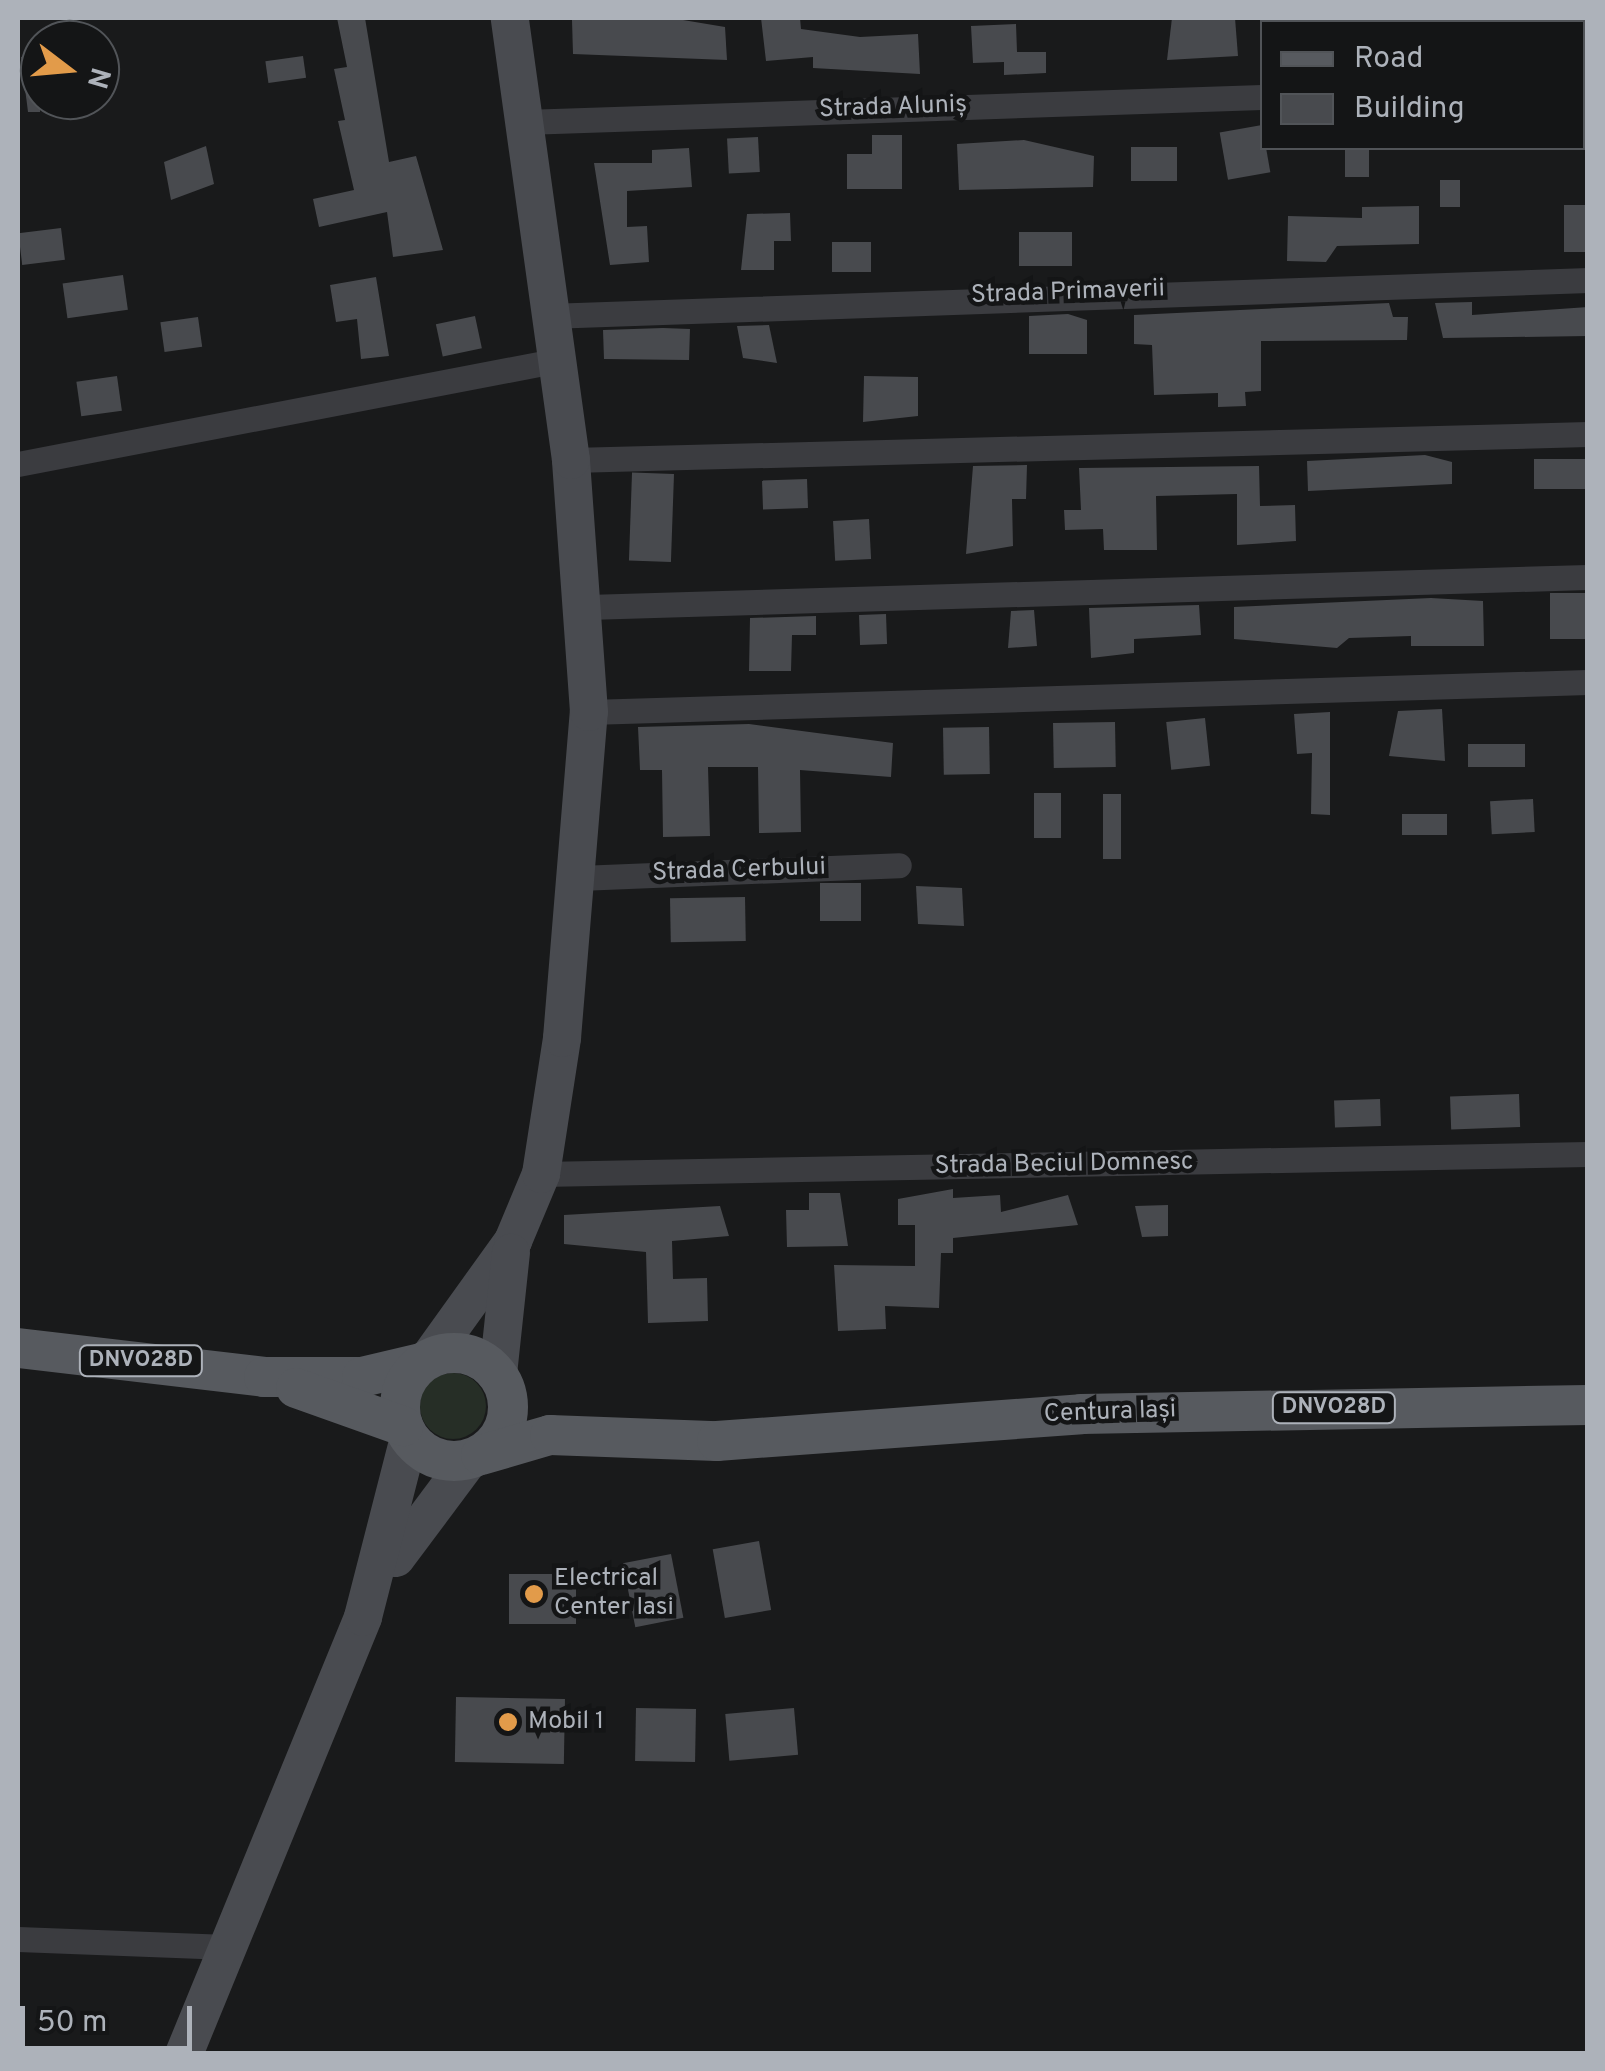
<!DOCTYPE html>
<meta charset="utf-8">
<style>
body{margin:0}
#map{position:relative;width:1605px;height:2071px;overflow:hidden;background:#191a1b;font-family:Overpass,sans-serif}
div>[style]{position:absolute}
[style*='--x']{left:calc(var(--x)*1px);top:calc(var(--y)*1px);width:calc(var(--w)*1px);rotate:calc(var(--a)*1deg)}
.green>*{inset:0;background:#262e26}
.round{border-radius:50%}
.building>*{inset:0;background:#484a4e;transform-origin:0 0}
.minor>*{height:25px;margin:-12.5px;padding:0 12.5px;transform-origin:12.5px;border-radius:12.5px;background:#3b3c40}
.secondary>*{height:38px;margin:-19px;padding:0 19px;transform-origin:19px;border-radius:19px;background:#494b50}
.primary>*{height:40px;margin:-20px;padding:0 20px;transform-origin:20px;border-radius:20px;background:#575a5f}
.primary>.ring{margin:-20px;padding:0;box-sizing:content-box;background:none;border:40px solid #575a5f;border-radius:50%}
.dots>*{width:28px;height:28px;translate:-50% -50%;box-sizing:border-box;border:5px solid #141516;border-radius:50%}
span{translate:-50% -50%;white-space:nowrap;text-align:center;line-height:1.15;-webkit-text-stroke:9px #141516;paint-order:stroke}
.shield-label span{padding:2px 8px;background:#141516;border:2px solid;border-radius:8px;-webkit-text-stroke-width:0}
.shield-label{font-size:22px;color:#adb2ba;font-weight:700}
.street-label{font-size:25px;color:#adb2ba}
.poi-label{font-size:25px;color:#adb2ba}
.left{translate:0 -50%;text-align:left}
.frame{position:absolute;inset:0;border:20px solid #adb2ba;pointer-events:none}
.legend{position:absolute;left:1260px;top:20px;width:325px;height:130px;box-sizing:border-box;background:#141516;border:2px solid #515458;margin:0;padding:12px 18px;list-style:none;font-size:30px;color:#adb2ba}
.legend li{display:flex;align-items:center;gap:20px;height:50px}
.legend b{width:50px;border:2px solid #515458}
.north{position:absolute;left:20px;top:20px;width:100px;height:100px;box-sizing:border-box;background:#141516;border:2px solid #515458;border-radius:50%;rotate:106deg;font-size:28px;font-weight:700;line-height:40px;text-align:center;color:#adb2ba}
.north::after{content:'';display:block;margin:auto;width:35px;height:45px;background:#e29b4a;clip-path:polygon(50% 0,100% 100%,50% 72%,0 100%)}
.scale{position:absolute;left:20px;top:2006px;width:172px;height:45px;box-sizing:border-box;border:5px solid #adb2ba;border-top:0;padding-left:12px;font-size:30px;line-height:35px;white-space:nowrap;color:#adb2ba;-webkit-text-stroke:8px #141516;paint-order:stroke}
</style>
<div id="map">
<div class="green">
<i class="round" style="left:420px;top:1373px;width:66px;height:66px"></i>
</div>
<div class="building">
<i style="clip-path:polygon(337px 18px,365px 18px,389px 162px,416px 156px,443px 250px,393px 257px,387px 212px,319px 227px,313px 199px,354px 190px,338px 121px,345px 120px,334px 69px,347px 67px)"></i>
<i style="clip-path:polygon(671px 18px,725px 27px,727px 60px,573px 54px,572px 20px)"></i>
<i style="clip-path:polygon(761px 18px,800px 18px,801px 29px,860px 37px,918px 34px,920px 74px,813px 68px,813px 57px,766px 61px)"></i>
<i style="clip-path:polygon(1172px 18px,1235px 18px,1238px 56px,1167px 60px)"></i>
<i style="clip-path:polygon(1016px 24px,1017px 52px,1046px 52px,1046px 73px,1004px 75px,1004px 62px,973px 63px,971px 26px)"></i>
<i style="clip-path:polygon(40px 55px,40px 112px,28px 112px,21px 57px)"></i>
<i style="left:303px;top:56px;width:22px;height:38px;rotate:82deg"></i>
<i style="left:1262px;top:125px;width:48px;height:43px;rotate:80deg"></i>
<i style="clip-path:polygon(872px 135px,902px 135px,902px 189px,847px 189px,847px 154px,872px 154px)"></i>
<i style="left:758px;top:137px;width:35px;height:31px;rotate:87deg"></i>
<i style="clip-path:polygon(1024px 140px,1094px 156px,1093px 187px,959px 190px,957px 144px)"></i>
<i style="clip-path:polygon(206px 146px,214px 184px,171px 200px,164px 162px)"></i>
<i style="left:1131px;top:147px;width:46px;height:34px"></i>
<i style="clip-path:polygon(689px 148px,692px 187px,627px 191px,627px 227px,647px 226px,649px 262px,610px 265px,594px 163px,652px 163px,652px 150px)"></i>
<i style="left:1345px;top:148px;width:24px;height:29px"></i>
<i style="left:1440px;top:180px;width:20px;height:27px"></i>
<i style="left:1588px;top:205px;width:47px;height:24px;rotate:90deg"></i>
<i style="clip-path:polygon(1419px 206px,1419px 244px,1337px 246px,1326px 262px,1287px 261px,1288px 216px,1362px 218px,1362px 207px)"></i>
<i style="clip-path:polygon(790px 213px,791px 241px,774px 241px,774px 270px,741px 270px,747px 214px)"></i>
<i style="left:61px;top:228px;width:32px;height:43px;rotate:83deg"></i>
<i style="left:1019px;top:232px;width:53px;height:34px"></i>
<i style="left:832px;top:242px;width:39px;height:30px"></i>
<i style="left:123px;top:275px;width:35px;height:61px;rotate:82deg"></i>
<i style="clip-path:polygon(376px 277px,389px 356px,361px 359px,357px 319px,336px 322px,330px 285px)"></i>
<i style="clip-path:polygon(1472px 302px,1472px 315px,1588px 307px,1588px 336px,1443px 338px,1435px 303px)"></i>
<i style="clip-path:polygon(1389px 303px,1393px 317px,1408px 317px,1407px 340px,1261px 341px,1261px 391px,1245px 392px,1246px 406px,1218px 407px,1218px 393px,1154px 395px,1152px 345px,1134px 344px,1134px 315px)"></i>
<i style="clip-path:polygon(1068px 314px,1087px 320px,1087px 354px,1029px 354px,1029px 316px)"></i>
<i style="left:475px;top:316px;width:33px;height:40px;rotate:78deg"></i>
<i style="left:198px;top:317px;width:30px;height:38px;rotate:82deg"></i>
<i style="clip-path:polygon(769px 325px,777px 363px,743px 358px,737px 326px)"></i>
<i style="clip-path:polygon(663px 328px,690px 329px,689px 360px,604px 359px,603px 330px)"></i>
<i style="left:117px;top:376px;width:35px;height:41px;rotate:82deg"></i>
<i style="clip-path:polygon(864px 376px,918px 377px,918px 416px,863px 422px)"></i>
<i style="clip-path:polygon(1425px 455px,1452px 462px,1452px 484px,1308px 491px,1307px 461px)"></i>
<i style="left:1588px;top:459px;width:30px;height:54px;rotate:90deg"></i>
<i style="clip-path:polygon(1027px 465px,1026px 499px,1012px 499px,1013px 546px,966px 554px,973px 466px)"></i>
<i style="clip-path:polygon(1259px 466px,1260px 506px,1295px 505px,1296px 541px,1237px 545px,1237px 494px,1156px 496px,1157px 550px,1104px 550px,1103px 529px,1065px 530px,1064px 510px,1081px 510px,1079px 468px)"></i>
<i style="left:674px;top:474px;width:88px;height:42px;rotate:92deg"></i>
<i style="left:807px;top:479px;width:29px;height:45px;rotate:88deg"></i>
<i style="left:869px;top:519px;width:40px;height:36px;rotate:87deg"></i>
<i style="left:1588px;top:593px;width:46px;height:38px;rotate:90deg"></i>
<i style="clip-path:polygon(1431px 598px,1483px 601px,1484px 646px,1411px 646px,1411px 636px,1349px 638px,1337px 648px,1234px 639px,1234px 607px)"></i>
<i style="clip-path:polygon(1199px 605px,1201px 635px,1134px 639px,1134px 653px,1091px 658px,1089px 608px)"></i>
<i style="clip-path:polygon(1034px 610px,1037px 646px,1008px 648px,1011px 611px)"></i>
<i style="left:886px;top:614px;width:30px;height:27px;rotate:88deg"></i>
<i style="clip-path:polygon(816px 616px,816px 635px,792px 635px,791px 671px,749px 671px,750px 618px)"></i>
<i style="clip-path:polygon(1442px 709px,1445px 761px,1389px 756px,1398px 711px)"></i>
<i style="clip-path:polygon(1330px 712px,1330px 815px,1311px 814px,1312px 753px,1297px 754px,1294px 714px)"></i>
<i style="left:1205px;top:718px;width:48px;height:39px;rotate:84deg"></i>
<i style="left:1115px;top:722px;width:45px;height:62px;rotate:89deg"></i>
<i style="clip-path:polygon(749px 724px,893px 743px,891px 777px,800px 770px,801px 832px,759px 833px,758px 767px,708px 767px,710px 836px,663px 837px,662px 770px,640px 770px,638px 727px)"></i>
<i style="left:989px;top:727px;width:47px;height:46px;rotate:89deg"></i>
<i style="left:1525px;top:744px;width:23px;height:57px;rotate:90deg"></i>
<i style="left:1061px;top:793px;width:45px;height:27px;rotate:90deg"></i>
<i style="left:1121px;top:794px;width:65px;height:18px;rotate:90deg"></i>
<i style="left:1533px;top:799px;width:33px;height:43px;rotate:87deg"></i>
<i style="left:1447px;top:814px;width:21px;height:45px;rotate:90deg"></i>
<i style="left:861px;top:883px;width:38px;height:41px;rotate:90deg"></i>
<i style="clip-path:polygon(916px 886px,962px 888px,964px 926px,918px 924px)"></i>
<i style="left:745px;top:897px;width:44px;height:75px;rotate:89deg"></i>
<i style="left:1519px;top:1094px;width:33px;height:69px;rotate:88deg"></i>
<i style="left:1380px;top:1099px;width:27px;height:46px;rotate:88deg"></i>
<i style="clip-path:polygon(953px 1189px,953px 1198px,1000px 1195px,1001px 1212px,1068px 1195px,1078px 1225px,953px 1238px,953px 1253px,941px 1253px,939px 1308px,885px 1306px,886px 1329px,838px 1331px,834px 1265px,915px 1266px,915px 1225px,898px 1225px,898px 1199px)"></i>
<i style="clip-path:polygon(809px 1193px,840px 1193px,848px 1246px,787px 1247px,786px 1210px,809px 1210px)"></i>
<i style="clip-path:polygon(1168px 1205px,1168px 1236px,1142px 1237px,1135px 1206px)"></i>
<i style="clip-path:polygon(720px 1206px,729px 1236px,672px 1241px,673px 1279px,707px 1278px,708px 1321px,648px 1323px,646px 1252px,564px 1244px,564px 1215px)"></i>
<i style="left:759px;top:1541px;width:70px;height:47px;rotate:80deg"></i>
<i style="left:671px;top:1554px;width:65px;height:49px;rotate:79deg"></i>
<i style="left:509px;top:1574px;width:67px;height:50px"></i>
<i style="left:456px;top:1697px;width:109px;height:65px;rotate:1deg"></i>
<i style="left:636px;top:1708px;width:60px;height:53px;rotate:1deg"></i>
<i style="left:794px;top:1708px;width:47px;height:69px;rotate:85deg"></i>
</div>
<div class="minor">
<i style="--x:1582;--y:90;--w:6;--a:0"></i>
<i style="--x:524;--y:122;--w:738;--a:-1.94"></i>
<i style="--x:548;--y:316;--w:1041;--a:-1.98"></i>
<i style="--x:571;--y:460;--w:1017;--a:-1.46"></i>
<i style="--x:18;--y:464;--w:546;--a:-10.88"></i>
<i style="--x:587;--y:607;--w:1001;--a:-1.72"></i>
<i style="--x:589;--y:712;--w:999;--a:-1.72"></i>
<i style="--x:579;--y:878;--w:320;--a:-2.3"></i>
<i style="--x:541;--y:1174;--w:1047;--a:-1.09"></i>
<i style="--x:18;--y:1939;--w:210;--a:2.2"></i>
</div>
<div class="secondary">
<i style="--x:429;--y:1358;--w:144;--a:-54.3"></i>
<i style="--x:513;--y:1241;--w:73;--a:-67.3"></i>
<i style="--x:541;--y:1174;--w:138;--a:-81.2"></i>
<i style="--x:562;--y:1038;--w:327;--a:-85.3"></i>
<i style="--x:589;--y:712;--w:253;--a:-94.1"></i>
<i style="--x:571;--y:460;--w:446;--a:-97.9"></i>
<i style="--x:498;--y:1374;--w:122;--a:-83.9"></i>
<i style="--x:396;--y:1558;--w:122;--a:-53.3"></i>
<i style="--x:184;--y:2054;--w:472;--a:-67.7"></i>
<i style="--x:363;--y:1617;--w:185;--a:-75.6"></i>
</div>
<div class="primary">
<i style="--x:18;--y:1348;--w:248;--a:6.7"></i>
<i style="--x:264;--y:1377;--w:98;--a:0"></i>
<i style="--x:362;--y:1377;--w:61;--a:-13.3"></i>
<i class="ring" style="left:400px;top:1353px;width:68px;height:68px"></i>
<i style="--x:296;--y:1388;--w:114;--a:19.6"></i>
<i style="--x:481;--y:1455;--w:72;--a:-16.2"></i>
<i style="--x:550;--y:1435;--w:167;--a:2.1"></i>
<i style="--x:717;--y:1441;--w:365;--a:-4.2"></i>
<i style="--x:1081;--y:1414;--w:507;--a:-1.02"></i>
</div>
<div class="dots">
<i style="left:534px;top:1594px;background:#e29b4a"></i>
<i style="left:508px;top:1722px;background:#e29b4a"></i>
</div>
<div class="shield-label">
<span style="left:141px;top:1361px">DNVO28D</span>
<span style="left:1334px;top:1408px">DNVO28D</span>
</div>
<div class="street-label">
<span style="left:893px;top:108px;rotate:-2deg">Strada Aluniș</span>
<span style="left:1068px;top:293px;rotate:-2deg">Strada Primaverii</span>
<span style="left:739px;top:871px;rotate:-2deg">Strada Cerbului</span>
<span style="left:1064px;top:1165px;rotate:-1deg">Strada Beciul Domnesc</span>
<span style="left:1110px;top:1413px;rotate:-2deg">Centura Iași</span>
</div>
<div class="poi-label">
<span class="left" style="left:554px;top:1594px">Electrical<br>Center Iasi</span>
<span class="left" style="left:528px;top:1722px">Mobil 1</span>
</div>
<div class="frame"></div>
<ul class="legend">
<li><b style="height:12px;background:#575a5f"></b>Road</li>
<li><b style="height:28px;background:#484a4e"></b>Building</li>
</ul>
<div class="north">N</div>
<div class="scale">50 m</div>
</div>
